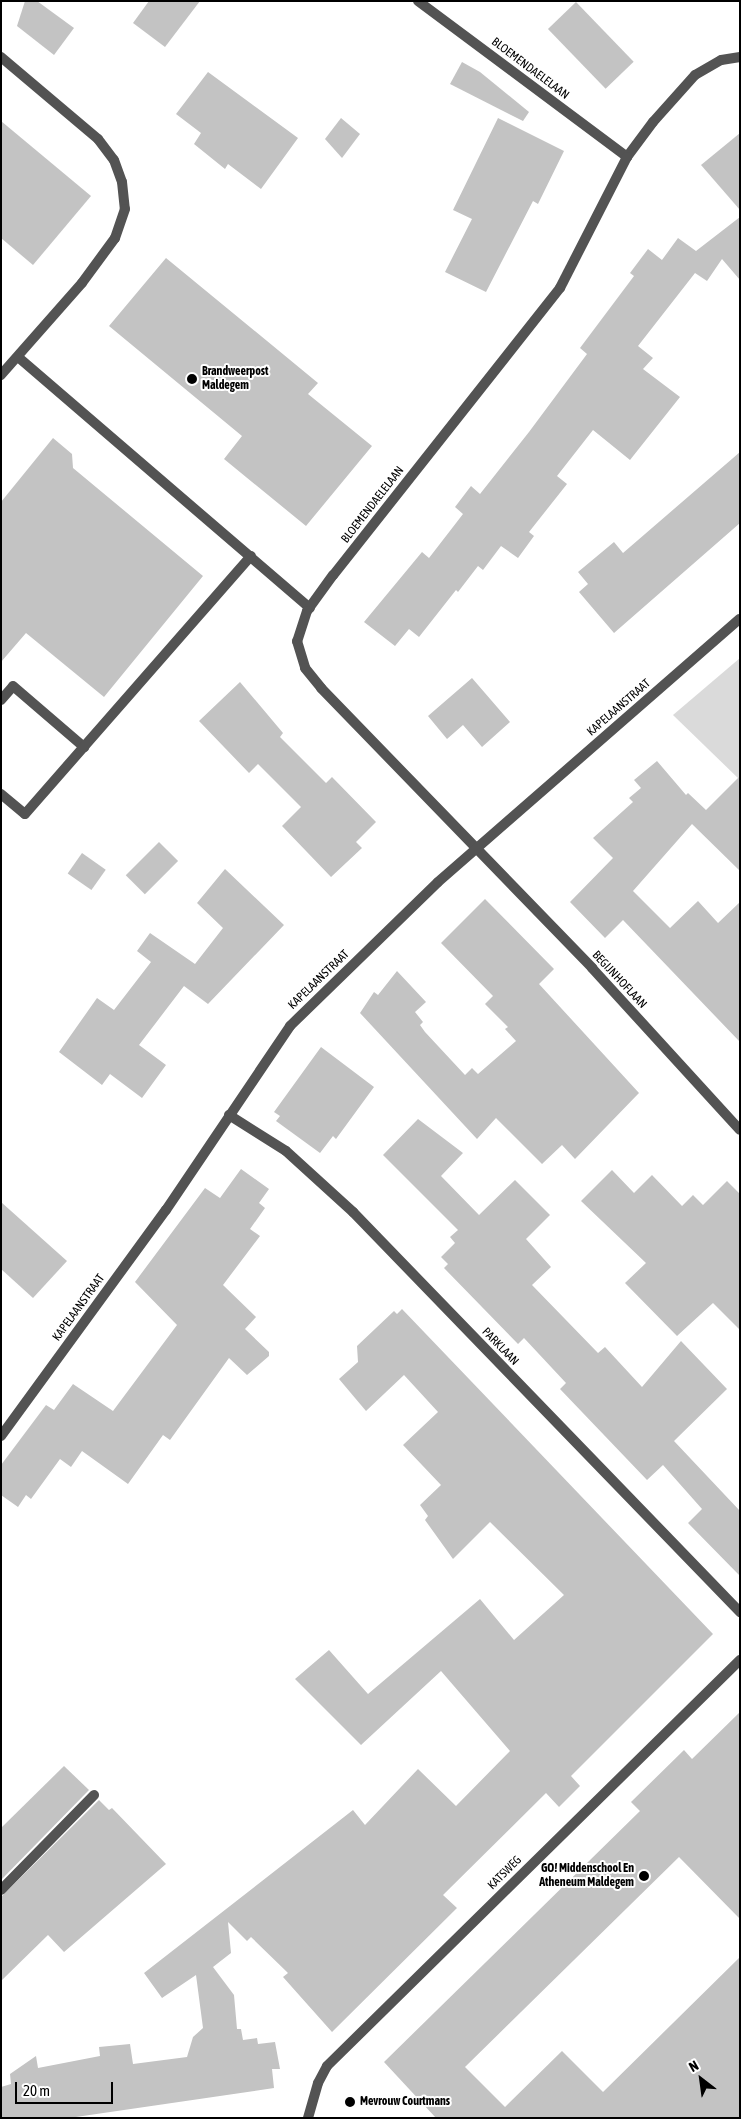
<!DOCTYPE html>
<style>
body{margin:0}
#map{position:relative;width:741px;height:2119px;overflow:hidden;background:#fff;font-family:"Asap Condensed",sans-serif}
div>[style]{position:absolute}
[style*='--x']{left:calc(var(--x)*1px);top:calc(var(--y)*1px);width:calc(var(--w)*1px);rotate:calc(var(--a)*1deg)}
.green>*{inset:0;background:#dadada}
.building>*{inset:0;background:#c3c3c3;transform-origin:0 0}
.lane>*{height:10px;margin:-5px;padding:0 5px;transform-origin:5px;border-radius:5px;background:#535353}
.street>*{height:10px;margin:-5px;padding:0 5px;transform-origin:5px;border-radius:5px;background:#535353}
.dots>*{width:14px;height:14px;translate:-50% -50%;box-sizing:border-box;border:2px solid #fff;border-radius:50%}
span{translate:-50% -50%;white-space:nowrap;text-align:center;line-height:1.15;-webkit-text-stroke:4px #fff;paint-order:stroke}
.street-label{font-size:12px;color:#000}
.poi-label{font-size:12px;color:#000;font-weight:700}
.left{translate:0 -50%;text-align:left}
.right{translate:-100% -50%;text-align:right}
.frame{position:absolute;inset:0;border:2px solid #000;pointer-events:none}
.north{position:absolute;left:676px;top:2054px;width:50px;height:50px;-webkit-text-stroke:4px #fff;paint-order:stroke;rotate:330deg;font-size:14px;font-weight:700;line-height:20px;text-align:center;color:#000}
.north::after{content:'';display:block;margin:auto;width:18px;height:22px;background:#000;clip-path:polygon(50% 0,100% 100%,50% 72%,0 100%)}
.scale{position:absolute;left:15px;top:2082px;width:98px;height:22px;box-sizing:border-box;border:2px solid #000;border-top:0;padding-left:6px;font-size:15px;line-height:18px;white-space:nowrap;color:#000;-webkit-text-stroke:4px #fff;paint-order:stroke}
</style>
<div id="map">
<div class="green">
<i style="clip-path:polygon(740px 658px,740px 780px,673px 715px)"></i>
</div>
<div class="building">
<i style="clip-path:polygon(25px 1px,37px 1px,74px 28px,54px 55px,17px 26px)"></i>
<i style="clip-path:polygon(149px 1px,200px 1px,165px 47px,133px 23px)"></i>
<i style="left:576px;top:2px;width:83px;height:39px;rotate:46deg"></i>
<i style="clip-path:polygon(462px 62px,480px 72px,529px 112px,523px 121px,450px 84px)"></i>
<i style="clip-path:polygon(208px 72px,298px 138px,261px 189px,228px 164px,225px 169px,194px 144px,201px 133px,176px 114px)"></i>
<i style="clip-path:polygon(341px 118px,360px 134px,342px 158px,325px 139px)"></i>
<i style="clip-path:polygon(498px 118px,564px 151px,538px 204px,533px 201px,486px 292px,445px 272px,472px 219px,453px 210px)"></i>
<i style="clip-path:polygon(1px 121px,91px 196px,33px 265px,1px 238px)"></i>
<i style="clip-path:polygon(740px 133px,740px 210px,701px 165px)"></i>
<i style="clip-path:polygon(740px 217px,740px 280px,722px 259px,707px 281px,695px 273px,638px 346px,653px 358px,643px 369px,680px 397px,630px 460px,593px 430px,557px 476px,567px 484px,529px 532px,534px 536px,518px 558px,501px 546px,483px 570px,478px 566px,458px 592px,456px 590px,419px 637px,409px 629px,395px 646px,364px 622px,422px 552px,429px 558px,463px 514px,455px 507px,471px 486px,480px 494px,529px 432px,587px 354px,580px 348px,634px 276px,630px 273px,648px 249px,662px 260px,678px 238px,696px 251px)"></i>
<i style="clip-path:polygon(166px 258px,318px 383px,308px 394px,372px 446px,306px 526px,224px 459px,242px 436px,109px 326px)"></i>
<i style="clip-path:polygon(53px 438px,72px 454px,73px 468px,203px 576px,104px 697px,26px 633px,1px 662px,1px 502px)"></i>
<i style="clip-path:polygon(740px 452px,740px 523px,614px 633px,579px 592px,588px 584px,578px 572px,614px 542px,623px 553px)"></i>
<i style="clip-path:polygon(472px 678px,510px 722px,482px 747px,463px 725px,447px 739px,428px 716px)"></i>
<i style="clip-path:polygon(240px 682px,283px 733px,280px 737px,326px 783px,332px 777px,376px 822px,356px 842px,362px 848px,331px 877px,282px 826px,301px 807px,258px 764px,249px 773px,199px 721px)"></i>
<i style="clip-path:polygon(657px 761px,686px 795px,688px 793px,706px 810px,740px 776px,740px 871px,692px 824px,633px 891px,670px 928px,698px 901px,718px 923px,740px 902px,740px 1042px,623px 920px,605px 938px,570px 902px,613px 858px,593px 838px,633px 802px,629px 798px,641px 788px,634px 780px)"></i>
<i style="left:159px;top:842px;width:27px;height:47px;rotate:45deg"></i>
<i style="left:82px;top:853px;width:29px;height:25px;rotate:35deg"></i>
<i style="clip-path:polygon(225px 869px,284px 925px,208px 1004px,184px 986px,139px 1045px,166px 1065px,142px 1098px,110px 1074px,102px 1085px,59px 1052px,97px 998px,114px 1010px,151px 962px,137px 951px,150px 933px,195px 964px,223px 928px,197px 903px)"></i>
<i style="clip-path:polygon(485px 899px,554px 969px,539px 984px,639px 1093px,575px 1159px,562px 1145px,542px 1164px,496px 1118px,477px 1139px,360px 1013px,374px 992px,378px 995px,397px 971px,426px 1002px,415px 1012px,423px 1022px,420px 1025px,425px 1032px,465px 1075px,472px 1068px,478px 1074px,516px 1041px,505px 1029px,508px 1027px,485px 1004px,493px 996px,441px 943px)"></i>
<i style="clip-path:polygon(321px 1047px,374px 1087px,336px 1139px,333px 1136px,320px 1153px,276px 1121px,280px 1116px,274px 1112px)"></i>
<i style="clip-path:polygon(418px 1119px,463px 1153px,441px 1176px,479px 1215px,515px 1180px,550px 1215px,526px 1239px,551px 1267px,532px 1285px,598px 1353px,605px 1347px,642px 1387px,681px 1341px,727px 1389px,674px 1441px,740px 1511px,740px 1576px,688px 1523px,702px 1509px,663px 1465px,647px 1480px,560px 1389px,566px 1383px,524px 1338px,518px 1344px,444px 1268px,448px 1264px,441px 1257px,455px 1243px,450px 1237px,458px 1230px,383px 1155px)"></i>
<i style="clip-path:polygon(241px 1169px,269px 1189px,259px 1203px,265px 1208px,250px 1229px,260px 1236px,223px 1285px,256px 1317px,245px 1329px,269px 1352px,269px 1356px,247px 1375px,229px 1358px,170px 1440px,163px 1435px,128px 1484px,82px 1451px,71px 1467px,60px 1459px,31px 1499px,26px 1495px,18px 1507px,1px 1495px,1px 1465px,46px 1405px,54px 1410px,73px 1384px,113px 1411px,177px 1325px,135px 1282px,205px 1188px,220px 1198px)"></i>
<i style="clip-path:polygon(612px 1170px,634px 1193px,652px 1175px,682px 1206px,693px 1195px,703px 1205px,727px 1181px,740px 1194px,740px 1330px,713px 1303px,677px 1336px,625px 1283px,646px 1263px,581px 1201px)"></i>
<i style="clip-path:polygon(1px 1202px,67px 1261px,33px 1298px,1px 1269px)"></i>
<i style="clip-path:polygon(402px 1309px,713px 1634px,571px 1776px,580px 1786px,559px 1807px,546px 1793px,443px 1895px,457px 1908px,332px 2032px,283px 1977px,288px 1973px,251px 1937px,247px 1941px,228px 1922px,231px 1953px,213px 1967px,234px 1995px,237px 2029px,241px 2029px,243px 2040px,257px 2038px,258px 2044px,275px 2042px,280px 2069px,272px 2069px,274px 2088px,69px 2118px,1px 2118px,1px 2087px,11px 2084px,10px 2074px,36px 2056px,38px 2068px,100px 2056px,99px 2047px,130px 2044px,133px 2064px,187px 2057px,193px 2037px,203px 2028px,196px 1975px,162px 1998px,144px 1973px,353px 1810px,365px 1825px,418px 1769px,456px 1806px,510px 1751px,441px 1671px,361px 1745px,295px 1679px,329px 1650px,368px 1694px,480px 1599px,514px 1640px,564px 1595px,490px 1522px,453px 1559px,425px 1520px,428px 1516px,420px 1505px,441px 1485px,403px 1445px,438px 1412px,404px 1375px,366px 1411px,339px 1379px,358px 1362px,357px 1346px,394px 1311px,397px 1314px)"></i>
<i style="clip-path:polygon(740px 1712px,740px 1919px,679px 1857px,465px 2067px,505px 2107px,562px 2051px,603px 2092px,740px 1957px,740px 2118px,436px 2118px,384px 2062px,640px 1811px,631px 1802px,684px 1750px,692px 1759px)"></i>
<i style="clip-path:polygon(64px 1766px,89px 1790px,1px 1880px,1px 1828px)"></i>
<i style="clip-path:polygon(99px 1800px,109px 1810px,112px 1808px,166px 1864px,64px 1952px,48px 1935px,1px 1981px,1px 1897px)"></i>
</div>
<div class="lane">
<i style="--x:18;--y:357;--w:385;--a:40.7"></i>
<i style="--x:1;--y:700;--w:18;--a:-49"></i>
<i style="--x:13;--y:686;--w:94;--a:40.7"></i>
<i style="--x:1;--y:794;--w:31;--a:40"></i>
<i style="--x:25;--y:814;--w:343;--a:-48.8"></i>
<i style="--x:1;--y:1890;--w:133;--a:-45.6"></i>
</div>
<div class="street">
<i style="--x:418;--y:1;--w:261;--a:36.7"></i>
<i style="--x:1;--y:57;--w:127;--a:40.2"></i>
<i style="--x:98;--y:139;--w:26;--a:53"></i>
<i style="--x:114;--y:160;--w:23;--a:70"></i>
<i style="--x:122;--y:182;--w:27;--a:84"></i>
<i style="--x:125;--y:209;--w:31;--a:109"></i>
<i style="--x:115;--y:238;--w:56;--a:126.3"></i>
<i style="--x:82;--y:283;--w:123;--a:131.4"></i>
<i style="--x:740;--y:57;--w:19;--a:171"></i>
<i style="--x:721;--y:60;--w:30;--a:150"></i>
<i style="--x:695;--y:75;--w:63;--a:131.8"></i>
<i style="--x:653;--y:122;--w:44;--a:126.6"></i>
<i style="--x:627;--y:157;--w:147;--a:117.1"></i>
<i style="--x:560;--y:288;--w:366;--a:128.3"></i>
<i style="--x:333;--y:575;--w:44;--a:125.8"></i>
<i style="--x:307;--y:611;--w:32;--a:108"></i>
<i style="--x:297;--y:641;--w:28;--a:73"></i>
<i style="--x:305;--y:668;--w:26;--a:51"></i>
<i style="--x:321;--y:688;--w:390;--a:45.9"></i>
<i style="--x:592;--y:968;--w:219;--a:47.6"></i>
<i style="--x:229;--y:1115;--w:67;--a:32.3"></i>
<i style="--x:286;--y:1151;--w:91;--a:42.3"></i>
<i style="--x:353;--y:1212;--w:557;--a:45.95"></i>
<i style="--x:1;--y:1436;--w:280;--a:-53.9"></i>
<i style="--x:166;--y:1210;--w:222;--a:-56"></i>
<i style="--x:290;--y:1026;--w:206;--a:-44.2"></i>
<i style="--x:438;--y:882;--w:400;--a:-41.1"></i>
<i style="--x:308;--y:2118;--w:36;--a:-74"></i>
<i style="--x:318;--y:2083;--w:19;--a:-62"></i>
<i style="--x:327;--y:2066;--w:579;--a:-44.51"></i>
</div>
<div class="dots">
<i style="left:192px;top:379px;background:#000"></i>
<i style="left:644px;top:1876px;background:#000"></i>
<i style="left:350px;top:2102px;background:#000"></i>
</div>
<div class="street-label">
<span style="left:530px;top:69px;rotate:37deg">BLOEMENDAELELAAN</span>
<span style="left:373px;top:505px;rotate:-52deg">BLOEMENDAELELAAN</span>
<span style="left:619px;top:708px;rotate:-41deg">KAPELAANSTRAAT</span>
<span style="left:319px;top:980px;rotate:-44deg">KAPELAANSTRAAT</span>
<span style="left:619px;top:980px;rotate:47deg">BEGIJNHOFLAAN</span>
<span style="left:79px;top:1308px;rotate:-54deg">KAPELAANSTRAAT</span>
<span style="left:500px;top:1347px;rotate:46deg">PARKLAAN</span>
<span style="left:505px;top:1873px;rotate:-45deg">KATSWEG</span>
</div>
<div class="poi-label">
<span class="left" style="left:202px;top:379px">Brandweerpost<br>Maldegem</span>
<span class="right" style="left:634px;top:1876px">GO! Middenschool En<br>Atheneum Maldegem</span>
<span class="left" style="left:360px;top:2102px">Mevrouw Courtmans</span>
</div>
<div class="frame"></div>
<div class="north">N</div>
<div class="scale">20 m</div>
</div>
